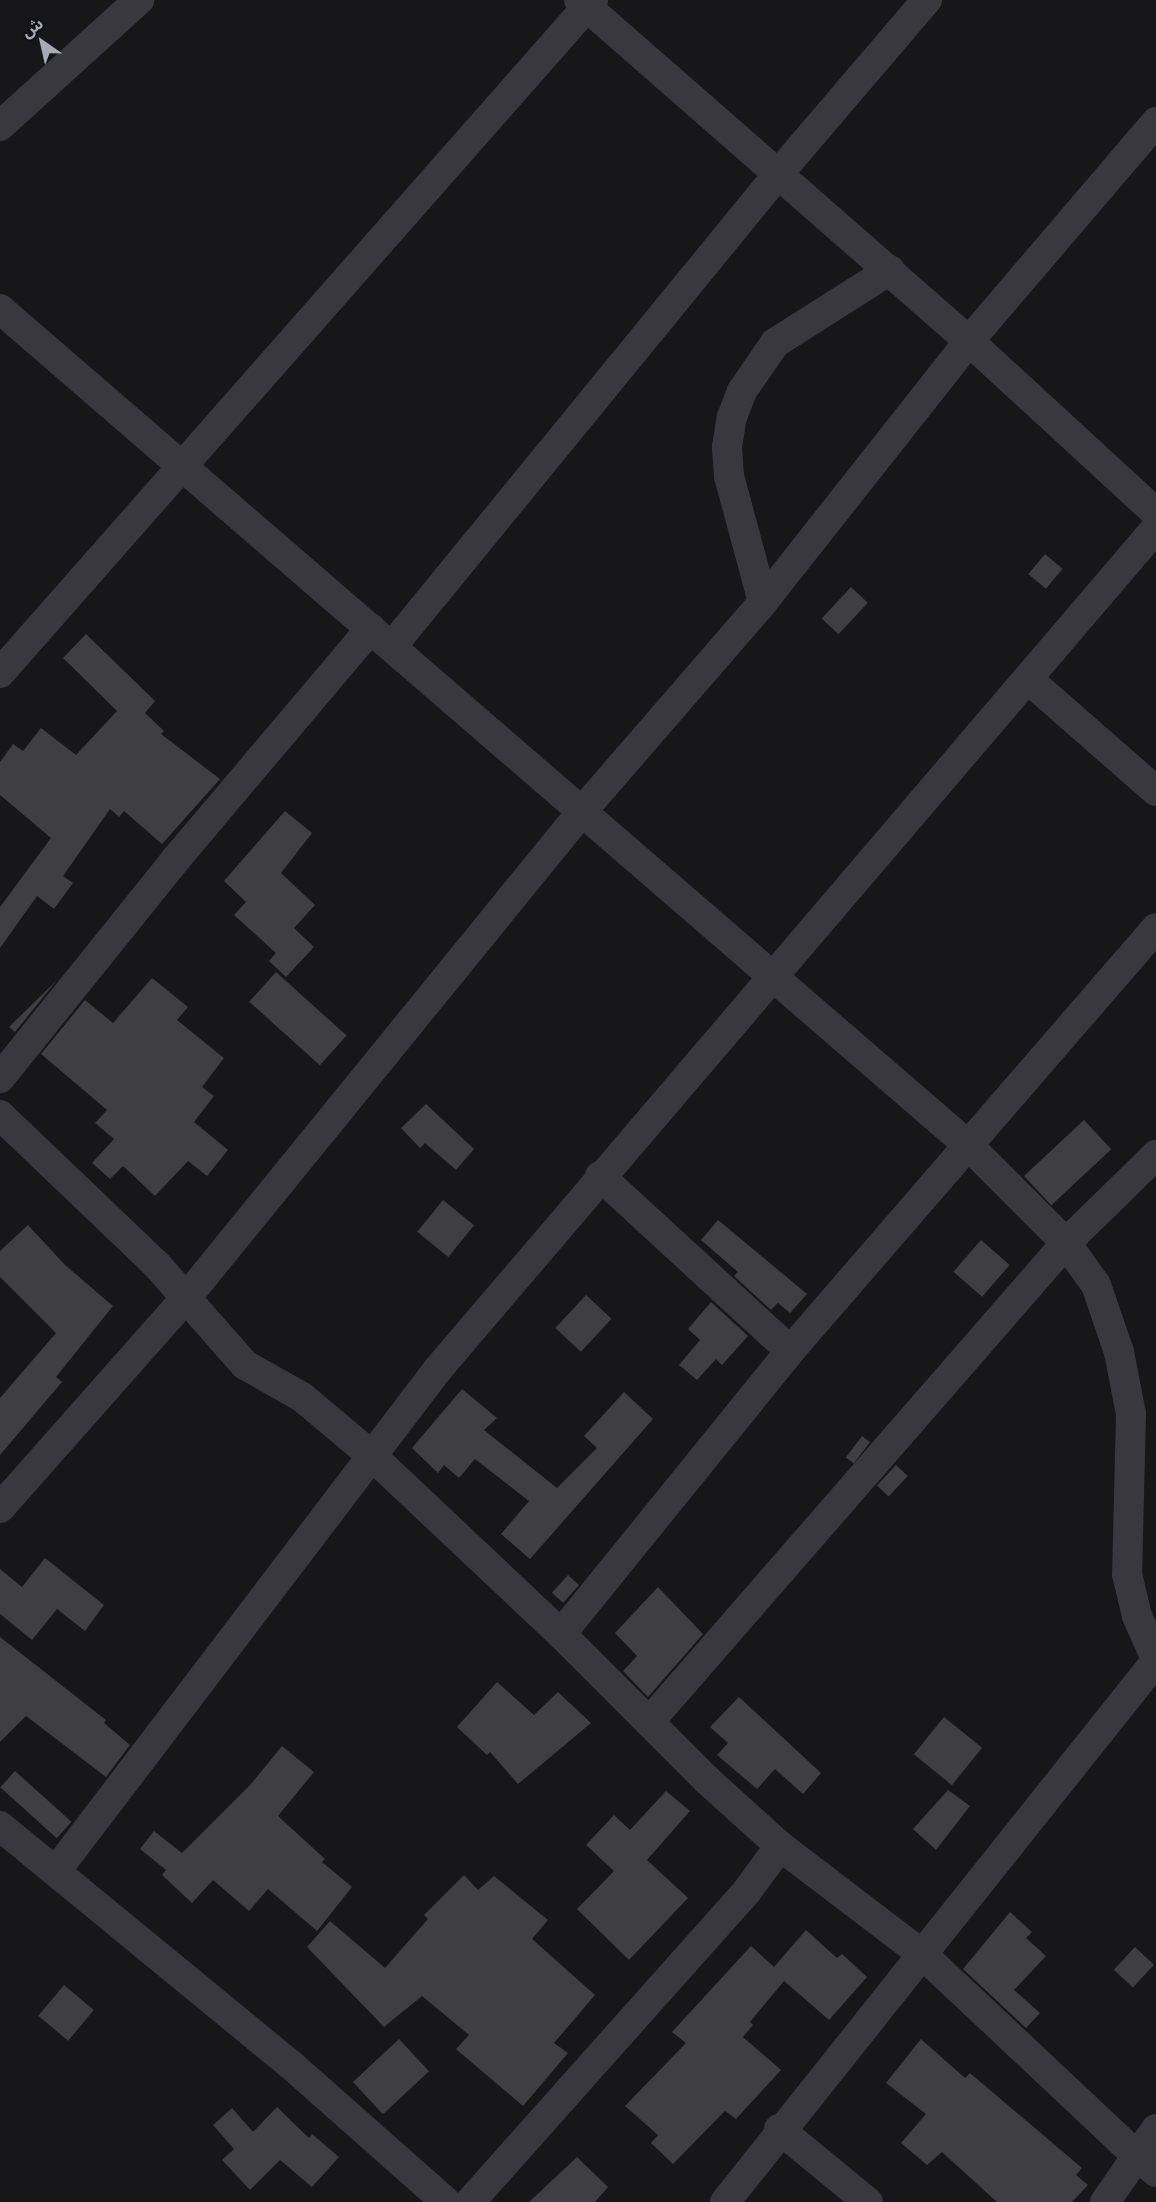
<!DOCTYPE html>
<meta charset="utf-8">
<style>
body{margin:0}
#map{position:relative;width:1156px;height:2202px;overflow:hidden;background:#171719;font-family:"Asap Condensed","Noto Sans Arabic",sans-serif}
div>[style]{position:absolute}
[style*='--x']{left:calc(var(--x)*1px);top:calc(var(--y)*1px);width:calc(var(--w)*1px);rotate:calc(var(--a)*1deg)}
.building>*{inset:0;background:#3e3e43;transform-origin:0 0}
.street>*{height:30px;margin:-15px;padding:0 15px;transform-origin:15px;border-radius:15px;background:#38383e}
span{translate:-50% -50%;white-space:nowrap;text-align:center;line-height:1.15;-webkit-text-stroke:6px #121214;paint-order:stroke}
.north{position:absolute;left:12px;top:12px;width:60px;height:60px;-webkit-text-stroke:4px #121214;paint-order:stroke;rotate:326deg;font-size:16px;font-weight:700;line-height:24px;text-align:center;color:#a8aab9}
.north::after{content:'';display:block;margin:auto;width:21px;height:27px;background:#a8aab9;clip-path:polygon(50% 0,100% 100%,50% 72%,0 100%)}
</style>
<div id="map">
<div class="building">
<i style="left:1045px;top:554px;width:23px;height:26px;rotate:40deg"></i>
<i style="left:851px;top:587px;width:23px;height:43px;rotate:43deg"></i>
<i style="clip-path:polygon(86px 634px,155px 701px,145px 713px,164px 731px,161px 734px,220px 779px,162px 844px,124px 811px,119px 817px,110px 809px,63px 876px,73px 883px,54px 909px,37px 896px,0 948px,0 907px,51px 838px,0 795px,0 762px,13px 744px,23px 751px,41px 728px,76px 755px,117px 711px,63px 658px)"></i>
<i style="clip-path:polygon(285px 811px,312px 833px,281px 873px,315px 905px,294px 928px,314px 947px,286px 977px,269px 961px,276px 953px,234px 915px,246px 902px,224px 881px)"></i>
<i style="left:276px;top:972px;width:95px;height:40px;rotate:42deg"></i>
<i style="clip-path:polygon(152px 978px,188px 1007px,177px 1020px,224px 1058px,202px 1087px,214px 1096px,194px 1122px,228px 1150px,207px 1176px,188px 1161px,155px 1196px,123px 1166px,110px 1179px,92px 1163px,114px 1139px,95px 1123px,107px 1110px,41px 1054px,85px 1000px,113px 1023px)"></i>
<i style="clip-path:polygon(57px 980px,15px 1032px,9px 1027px)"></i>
<i style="clip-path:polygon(426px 1104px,474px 1149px,456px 1170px,425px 1143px,420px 1148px,401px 1128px)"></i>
<i style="left:1084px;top:1120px;width:40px;height:82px;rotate:47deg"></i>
<i style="left:443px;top:1200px;width:40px;height:41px;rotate:39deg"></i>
<i style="clip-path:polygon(718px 1220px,807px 1294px,790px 1313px,778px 1303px,771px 1310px,734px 1276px,738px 1272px,701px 1240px)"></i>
<i style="clip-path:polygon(28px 1225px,65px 1265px,113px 1306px,56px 1377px,62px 1382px,0 1455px,0 1398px,56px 1333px,0 1277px,0 1251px)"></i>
<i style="left:981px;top:1240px;width:38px;height:42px;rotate:41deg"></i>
<i style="left:586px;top:1295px;width:35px;height:45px;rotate:43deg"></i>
<i style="clip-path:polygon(711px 1302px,748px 1336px,722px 1365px,716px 1359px,697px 1380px,679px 1365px,700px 1340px,688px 1329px)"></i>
<i style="clip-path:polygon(462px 1389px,497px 1418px,484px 1430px,557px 1488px,597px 1448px,584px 1436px,624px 1392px,653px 1419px,530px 1559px,501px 1534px,529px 1501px,475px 1459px,459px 1478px,444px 1465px,438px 1473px,412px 1448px)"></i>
<i style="left:862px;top:1436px;width:10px;height:27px;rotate:37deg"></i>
<i style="left:896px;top:1465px;width:16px;height:28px;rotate:43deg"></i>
<i style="clip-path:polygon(45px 1558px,104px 1605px,85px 1631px,57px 1609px,32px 1640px,0 1614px,0 1569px,22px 1587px)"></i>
<i style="left:568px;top:1575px;width:15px;height:24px;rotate:42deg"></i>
<i style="clip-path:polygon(658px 1587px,703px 1634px,648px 1697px,623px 1671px,637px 1656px,615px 1633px)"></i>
<i style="clip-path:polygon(0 1637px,106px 1720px,104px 1723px,130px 1745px,106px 1777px,26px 1716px,0 1742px)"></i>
<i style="clip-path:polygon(497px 1682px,534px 1715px,558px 1692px,591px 1723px,518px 1784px,490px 1752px,487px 1755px,457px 1727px)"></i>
<i style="clip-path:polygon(739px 1697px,821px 1773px,803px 1794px,775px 1769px,757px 1789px,717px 1755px,728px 1743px,710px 1727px)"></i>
<i style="left:944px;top:1717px;width:49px;height:48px;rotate:39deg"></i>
<i style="clip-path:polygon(282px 1746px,314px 1772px,278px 1816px,325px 1859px,322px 1862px,352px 1887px,317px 1931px,268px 1889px,249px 1911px,213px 1880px,192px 1903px,162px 1875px,166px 1870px,140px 1849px,154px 1831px,182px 1853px,251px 1784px)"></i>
<i style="left:15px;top:1771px;width:76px;height:22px;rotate:42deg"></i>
<i style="clip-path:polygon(948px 1790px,970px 1806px,936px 1850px,913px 1829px)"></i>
<i style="clip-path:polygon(666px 1791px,690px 1811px,647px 1860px,688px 1898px,629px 1960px,577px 1909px,614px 1871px,586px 1845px,614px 1815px,630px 1830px)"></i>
<i style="clip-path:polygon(464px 1875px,478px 1890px,494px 1876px,548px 1920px,532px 1939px,595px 1995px,554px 2043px,568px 2053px,523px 2106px,456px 2049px,469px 2035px,422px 1996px,384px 2027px,307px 1947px,330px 1921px,385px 1968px,428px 1919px,424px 1915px)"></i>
<i style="clip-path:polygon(1010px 1912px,1032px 1932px,1026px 1938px,1046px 1956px,1014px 1990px,1040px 2013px,1026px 2028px,963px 1969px)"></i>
<i style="clip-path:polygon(806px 1930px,837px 1958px,842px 1954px,867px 1977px,829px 2020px,784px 1981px,750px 2022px,753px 2025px,743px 2037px,781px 2070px,736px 2119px,725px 2111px,673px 2164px,651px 2143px,658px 2135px,625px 2106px,686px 2043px,672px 2032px,751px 1946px,774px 1967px)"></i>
<i style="left:1135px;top:1947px;width:26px;height:31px;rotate:43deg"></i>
<i style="left:64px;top:1985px;width:39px;height:40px;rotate:40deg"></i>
<i style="left:399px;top:2039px;width:44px;height:63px;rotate:47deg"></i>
<i style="clip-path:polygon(921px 2039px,965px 2078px,970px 2073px,1082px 2168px,1076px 2175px,1088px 2185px,1072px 2202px,997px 2202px,942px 2152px,927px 2165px,901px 2143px,926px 2114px,886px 2083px)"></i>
<i style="clip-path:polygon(277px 2107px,309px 2138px,312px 2134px,339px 2157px,312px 2187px,280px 2160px,250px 2190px,222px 2160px,234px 2149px,213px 2125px,232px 2108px,253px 2132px)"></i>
<i style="clip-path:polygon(577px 2157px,608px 2187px,595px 2202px,529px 2202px)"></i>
</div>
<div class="street">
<i style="--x:579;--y:0;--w:518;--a:41.17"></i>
<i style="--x:969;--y:341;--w:254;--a:42.6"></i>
<i style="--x:0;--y:126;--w:188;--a:-42.2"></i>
<i style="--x:0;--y:309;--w:1280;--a:40.82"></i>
<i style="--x:969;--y:1146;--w:137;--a:45"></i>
<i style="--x:1066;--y:1243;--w:52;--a:54.5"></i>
<i style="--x:1096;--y:1285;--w:71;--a:71.1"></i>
<i style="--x:1119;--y:1352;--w:63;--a:79"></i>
<i style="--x:1131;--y:1414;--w:160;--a:91.4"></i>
<i style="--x:1127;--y:1574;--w:43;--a:76.6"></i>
<i style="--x:1137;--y:1616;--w:47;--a:66.2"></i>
<i style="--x:763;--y:602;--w:131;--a:-105.1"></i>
<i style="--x:729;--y:476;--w:29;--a:-94"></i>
<i style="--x:727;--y:447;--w:30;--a:-81"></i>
<i style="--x:732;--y:417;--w:28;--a:-69"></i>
<i style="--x:742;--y:391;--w:58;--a:-55.5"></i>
<i style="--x:775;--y:343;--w:136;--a:-32.4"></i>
<i style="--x:393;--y:645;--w:610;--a:-50.72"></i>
<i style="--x:779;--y:173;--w:228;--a:-49.5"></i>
<i style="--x:0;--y:673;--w:897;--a:-48.62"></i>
<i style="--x:1028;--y:679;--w:170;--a:41.2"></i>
<i style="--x:0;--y:1078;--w:281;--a:-51.2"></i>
<i style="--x:176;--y:859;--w:302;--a:-49.8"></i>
<i style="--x:0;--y:1115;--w:216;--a:43.7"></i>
<i style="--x:156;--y:1264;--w:135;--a:48.6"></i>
<i style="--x:245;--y:1365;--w:65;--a:29.3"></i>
<i style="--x:302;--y:1397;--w:89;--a:40"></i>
<i style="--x:370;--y:1454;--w:262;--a:43.3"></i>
<i style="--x:561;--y:1634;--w:206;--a:45"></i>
<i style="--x:707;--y:1780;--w:98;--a:42.1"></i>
<i style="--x:780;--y:1846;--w:178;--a:37.3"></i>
<i style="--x:922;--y:1954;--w:295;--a:43.2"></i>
<i style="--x:1137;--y:2156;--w:56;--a:124.8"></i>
<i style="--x:600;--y:1176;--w:258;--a:42.6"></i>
<i style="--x:0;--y:1508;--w:281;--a:-48.5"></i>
<i style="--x:186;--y:1298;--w:630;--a:-50.86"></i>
<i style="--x:584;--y:809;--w:274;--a:-49.1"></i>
<i style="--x:763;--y:602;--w:333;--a:-51.7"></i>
<i style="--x:969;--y:341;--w:288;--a:-49.5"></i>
<i style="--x:561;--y:1634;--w:364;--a:-51"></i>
<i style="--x:790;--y:1351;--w:559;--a:-49.13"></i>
<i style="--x:649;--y:1722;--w:635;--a:-48.96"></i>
<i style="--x:1066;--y:1243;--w:126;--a:-44.4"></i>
<i style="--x:0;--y:1826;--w:375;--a:39.4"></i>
<i style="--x:290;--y:2064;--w:208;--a:41.5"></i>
<i style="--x:56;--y:1871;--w:631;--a:-52.73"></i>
<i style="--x:438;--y:1369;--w:1106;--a:-49.51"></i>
<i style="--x:779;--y:2129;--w:115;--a:39.4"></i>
<i style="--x:1156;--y:2129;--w:33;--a:125"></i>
<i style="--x:1137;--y:2156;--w:25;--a:40"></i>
<i style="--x:470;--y:2202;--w:416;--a:-48.3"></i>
<i style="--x:747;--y:1891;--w:56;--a:-53.7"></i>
<i style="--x:725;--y:2202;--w:692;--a:-51.46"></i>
</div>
<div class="north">ش</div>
</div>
